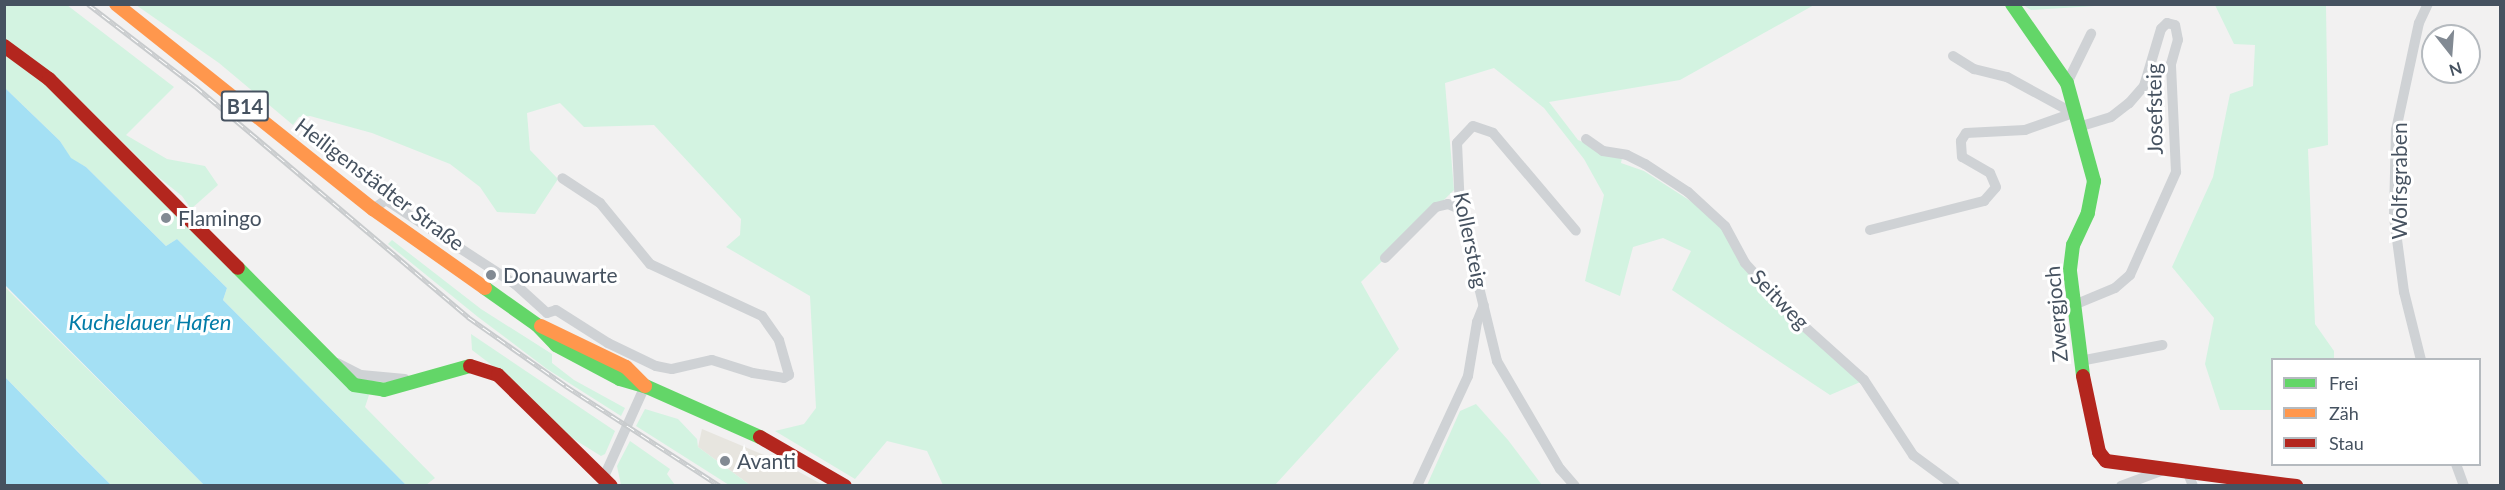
<!DOCTYPE html>
<html>
<head>
<meta charset="utf-8">
<style>
	body { margin:0 }
	#map { position:relative; width:2505px; height:490px; overflow:hidden; background:#f2f1f1; font-family:Lato,sans-serif }
	div>[style] { position:absolute }
	.commercial>* { inset:0; background:#e7e5df }
	.green>* { inset:0; background:#d3f3e1 }
	.water>* { inset:0; background:#a4e0f4 }
	.street>* { height:10px; margin:-5px; padding:0 5px; transform-origin:5px; border-radius:5px; background:#cfd2d5 }
	.fast>* { height:14px; margin:-7px; padding:0 7px; transform-origin:7px; border-radius:7px; background:#63d668 }
	.slow>* { height:14px; margin:-7px; padding:0 7px; transform-origin:7px; border-radius:7px; background:#ff974d }
	.jam>* { height:14px; margin:-7px; padding:0 7px; transform-origin:7px; border-radius:7px; background:#b3261e }
	.rail>* { height:5px; margin-top:-2.5px; transform-origin:0; background:repeating-linear-gradient(90deg,#fff 0 9px,#c8cbcd 0 18px); box-sizing:border-box; border-block:2px solid #c8cbcd }
	.dots>* { width:16px; height:16px; translate:-50% -50%; box-sizing:border-box; border:3px solid #fff; border-radius:50% }
	span { translate:-50% -50%; white-space:nowrap; text-align:center; line-height:1.15; -webkit-text-stroke:6px #fff; paint-order:stroke }
	.shield-label span { padding:2px 4px; background:#fff; border:2px solid; border-radius:4px; -webkit-text-stroke-width:0 }
	.shield-label { font-size:20px; color:#465260; font-weight:700 }
	.street-label { font-size:21px; color:#465260 }
	.poi-label { font-size:21px; color:#465260 }
	.left { translate:0 -50%; text-align:left }
	.water-label { font-size:22px; color:#027ca8; font-style:italic }
	.frame { position:absolute; inset:0; border:6px solid #465260; pointer-events:none }
	.legend { position:absolute; left:2271px; top:358px; width:210px; height:108px; box-sizing:border-box; background:#fff; border:2px solid #b5babf; margin:0; padding:8px 10px; list-style:none; font-size:18px; color:#465260 }
	.legend li { display:flex; align-items:center; gap:12px; height:30px }
	.legend b { width:30px; border:2px solid #b5babf }
	.north { position:absolute; left:2421px; top:24px; width:60px; height:60px; box-sizing:border-box; background:#fff; border:2px solid #b5babf; border-radius:50%; rotate:163deg; font-size:16px; font-weight:700; line-height:24px; text-align:center; color:#465260 }
	.north::after { content:''; display:block; margin:auto; width:21px; height:27px; background:#828a93; clip-path:polygon(50% 0,100% 100%,50% 72%,0 100%) }
</style>
</head>
<body>
<div id="map">
	<div class="commercial">
		<div style="clip-path:polygon(702px 429px,781px 462px,823px 485px,750px 485px,698px 447px)"></div>
	</div>
	<div class="green">
		<div style="clip-path:polygon(213px 4px,1814px 5px,1680px 80px,1549px 102px,1578px 140px,1622px 158px,1621px 163px,1644px 171px,1723px 222px,1742px 257px,1800px 322px,1865px 380px,1830px 395px,1672px 290px,1691px 251px,1663px 238px,1633px 247px,1620px 296px,1585px 281px,1604px 195px,1584px 159px,1544px 108px,1494px 68px,1445px 83px,1454px 190px,1361px 282px,1399px 349px,1275px 485px,943px 485px,927px 451px,887px 441px,855px 479px,775px 431px,804px 424px,816px 408px,810px 296px,726px 247px,740px 235px,741px 219px,654px 125px,584px 127px,560px 103px,527px 113px,530px 150px,558px 179px,535px 214px,497px 212px,480px 187px,450px 164px,372px 133px,310px 116px,299px 117px,293px 125px,219px 63px,136px 5px)"></div>
		<div style="clip-path:polygon(4px 5px,67px 5px,174px 87px,126px 135px,167px 159px,205px 166px,218px 185px,191px 209px,182px 196px,157px 176px,62px 82px,369px 395px,365px 407px,435px 478px,426px 485px,405px 484px,223px 300px,227px 288px,177px 239px,166px 246px,86px 167px,71px 159px,60px 141px,5px 88px)"></div>
		<div style="clip-path:polygon(2023px 5px,2110px 5px,2031px 10px)"></div>
		<div style="clip-path:polygon(2215px 5px,2326px 5px,2328px 145px,2308px 149px,2315px 324px,2334px 351px,2334px 359px,2272px 360px,2272px 410px,2220px 410px,2205px 364px,2214px 318px,2172px 267px,2213px 177px,2230px 94px,2253px 86px,2255px 45px,2234px 44px)"></div>
		<div style="clip-path:polygon(392px 240px,481px 309px,552px 354px,552px 363px,574px 380px,625px 408px,621px 416px,547px 369px,478px 317px,388px 244px)"></div>
		<div style="clip-path:polygon(4px 286px,204px 485px,111px 485px,5px 377px)"></div>
		<div style="clip-path:polygon(471px 334px,615px 431px,605px 454px,601px 456px,564px 433px,523px 389px,472px 350px)"></div>
		<div style="clip-path:polygon(1476px 404px,1508px 440px,1542px 485px,1427px 485px,1460px 411px)"></div>
		<div style="clip-path:polygon(645px 409px,678px 419px,697px 439px,698px 447px,750px 485px,729px 485px,636px 426px)"></div>
		<div style="clip-path:polygon(630px 441px,670px 469px,667px 474px,675px 485px,621px 485px,617px 466px)"></div>
	</div>
	<div class="water">
		<div style="clip-path:polygon(5px 88px,60px 141px,71px 158px,86px 167px,166px 246px,177px 239px,227px 288px,223px 300px,406px 485px,204px 485px,5px 285px)"></div>
		<div style="clip-path:polygon(5px 377px,77px 451px,111px 485px,5px 485px)"></div>
	</div>
	<div class="street">
		<div style="left:1953px;top:56px;width:25px;rotate:32deg"></div>
		<div style="left:1974px;top:69px;width:34px;rotate:14deg"></div>
		<div style="left:2007px;top:77px;width:75px;rotate:28.6deg"></div>
		<div style="left:2067px;top:83px;width:55px;rotate:-63.9deg"></div>
		<div style="left:1586px;top:139px;width:21px;rotate:35deg"></div>
		<div style="left:1603px;top:151px;width:24px;rotate:9deg"></div>
		<div style="left:1627px;top:155px;width:20px;rotate:27deg"></div>
		<div style="left:1645px;top:164px;width:51px;rotate:33.1deg"></div>
		<div style="left:1688px;top:192px;width:50px;rotate:42.6deg"></div>
		<div style="left:1725px;top:226px;width:42px;rotate:61.6deg"></div>
		<div style="left:1745px;top:263px;width:76px;rotate:47.7deg"></div>
		<div style="left:1796px;top:319px;width:91px;rotate:41.9deg"></div>
		<div style="left:1864px;top:380px;width:90px;rotate:56.8deg"></div>
		<div style="left:1913px;top:455px;width:52px;rotate:36.4deg"></div>
		<div style="left:373px;top:209px;width:16px;rotate:-35deg"></div>
		<div style="left:386px;top:200px;width:154px;rotate:33.1deg"></div>
		<div style="left:515px;top:284px;width:43px;rotate:42.2deg"></div>
		<div style="left:1870px;top:230px;width:118px;rotate:-14.3deg"></div>
		<div style="left:1984px;top:201px;width:18px;rotate:-49deg"></div>
		<div style="left:1996px;top:187px;width:15px;rotate:-113deg"></div>
		<div style="left:1990px;top:173px;width:32px;rotate:-150deg"></div>
		<div style="left:1962px;top:157px;width:16px;rotate:-94deg"></div>
		<div style="left:1961px;top:141px;width:9px;rotate:-58deg"></div>
		<div style="left:1966px;top:133px;width:59px;rotate:-2.9deg"></div>
		<div style="left:2025px;top:130px;width:51px;rotate:-19.5deg"></div>
		<div style="left:1385px;top:258px;width:72px;rotate:-45deg"></div>
		<div style="left:1436px;top:207px;width:12px;rotate:-14deg"></div>
		<div style="left:1448px;top:204px;width:13px;rotate:23deg"></div>
		<div style="left:2074px;top:305px;width:44px;rotate:-22.5deg"></div>
		<div style="left:2115px;top:288px;width:20px;rotate:-41deg"></div>
		<div style="left:2130px;top:275px;width:113px;rotate:-65.9deg"></div>
		<div style="left:2176px;top:172px;width:108px;rotate:-92.7deg"></div>
		<div style="left:2171px;top:64px;width:25px;rotate:-74deg"></div>
		<div style="left:2178px;top:40px;width:15px;rotate:-101deg"></div>
		<div style="left:2175px;top:25px;width:8px;rotate:-166deg"></div>
		<div style="left:2167px;top:23px;width:8px;rotate:135deg"></div>
		<div style="left:2161px;top:29px;width:59px;rotate:106.6deg"></div>
		<div style="left:2144px;top:86px;width:23px;rotate:131deg"></div>
		<div style="left:2129px;top:103px;width:23px;rotate:142deg"></div>
		<div style="left:2111px;top:117px;width:34px;rotate:163deg"></div>
		<div style="left:547px;top:313px;width:9px;rotate:-18deg"></div>
		<div style="left:556px;top:310px;width:62px;rotate:32.4deg"></div>
		<div style="left:608px;top:343px;width:53px;rotate:25.6deg"></div>
		<div style="left:656px;top:366px;width:16px;rotate:11deg"></div>
		<div style="left:672px;top:369px;width:41px;rotate:-12.7deg"></div>
		<div style="left:712px;top:360px;width:43px;rotate:17.6deg"></div>
		<div style="left:753px;top:373px;width:31px;rotate:9deg"></div>
		<div style="left:784px;top:378px;width:6px;rotate:-31deg"></div>
		<div style="left:789px;top:375px;width:36px;rotate:-106deg"></div>
		<div style="left:779px;top:340px;width:29px;rotate:-125deg"></div>
		<div style="left:762px;top:316px;width:123px;rotate:-155.1deg"></div>
		<div style="left:650px;top:264px;width:79px;rotate:-129.3deg"></div>
		<div style="left:600px;top:203px;width:45px;rotate:-146.7deg"></div>
		<div style="left:2421px;top:360px;width:70px;rotate:-104deg"></div>
		<div style="left:2404px;top:292px;width:76px;rotate:-97.6deg"></div>
		<div style="left:2394px;top:217px;width:87px;rotate:-88.7deg"></div>
		<div style="left:2396px;top:130px;width:109px;rotate:-77.9deg"></div>
		<div style="left:2419px;top:23px;width:21px;rotate:-65deg"></div>
		<div style="left:2080px;top:361px;width:84px;rotate:-11deg"></div>
		<div style="left:337px;top:363px;width:27px;rotate:27deg"></div>
		<div style="left:361px;top:375px;width:44px;rotate:5.2deg"></div>
		<div style="left:2456px;top:464px;width:23px;rotate:70deg"></div>
		<div style="left:2187px;top:471px;width:16px;rotate:68deg"></div>
		<div style="left:603px;top:479px;width:102px;rotate:-65.7deg"></div>
		<div style="left:1417px;top:486px;width:121px;rotate:-65.1deg"></div>
		<div style="left:1468px;top:376px;width:55px;rotate:-80.5deg"></div>
		<div style="left:1477px;top:322px;width:18px;rotate:-68deg"></div>
		<div style="left:1575px;top:486px;width:23px;rotate:-131deg"></div>
		<div style="left:1560px;top:469px;width:125px;rotate:-120.3deg"></div>
		<div style="left:1497px;top:361px;width:156px;rotate:-103.7deg"></div>
		<div style="left:1460px;top:209px;width:66px;rotate:-92.6deg"></div>
		<div style="left:1457px;top:143px;width:23px;rotate:-47deg"></div>
		<div style="left:1473px;top:126px;width:21px;rotate:19deg"></div>
		<div style="left:1493px;top:133px;width:128px;rotate:49.7deg"></div>
		<div style="left:2121px;top:486px;width:43px;rotate:-20.6deg"></div>
	</div>
	<div class="fast">
		<div style="left:2012px;top:4px;width:96px;rotate:55.2deg"></div>
		<div style="left:2067px;top:83px;width:102px;rotate:74.6deg"></div>
		<div style="left:2094px;top:181px;width:33px;rotate:101deg"></div>
		<div style="left:2088px;top:213px;width:35px;rotate:115deg"></div>
		<div style="left:2073px;top:245px;width:26px;rotate:97deg"></div>
		<div style="left:2070px;top:271px;width:106px;rotate:82.9deg"></div>
		<div style="left:238px;top:268px;width:165px;rotate:45.2deg"></div>
		<div style="left:354px;top:385px;width:30px;rotate:9deg"></div>
		<div style="left:384px;top:390px;width:89px;rotate:-15.6deg"></div>
		<div style="left:485px;top:288px;width:64px;rotate:35.4deg"></div>
		<div style="left:537px;top:325px;width:28px;rotate:46deg"></div>
		<div style="left:556px;top:345px;width:72px;rotate:28deg"></div>
		<div style="left:620px;top:379px;width:26px;rotate:16deg"></div>
		<div style="left:645px;top:386px;width:126px;rotate:23.9deg"></div>
	</div>
	<div class="slow">
		<div style="left:116px;top:4px;width:329px;rotate:38.6deg"></div>
		<div style="left:373px;top:209px;width:137px;rotate:35.2deg"></div>
		<div style="left:541px;top:326px;width:94px;rotate:25.8deg"></div>
		<div style="left:626px;top:367px;width:27px;rotate:45deg"></div>
	</div>
	<div class="jam">
		<div style="left:4px;top:46px;width:56px;rotate:36.3deg"></div>
		<div style="left:49px;top:79px;width:267px;rotate:45deg"></div>
		<div style="left:470px;top:366px;width:29px;rotate:18deg"></div>
		<div style="left:498px;top:375px;width:158px;rotate:44.5deg"></div>
		<div style="left:2083px;top:376px;width:78px;rotate:78.1deg"></div>
		<div style="left:2099px;top:452px;width:11px;rotate:52deg"></div>
		<div style="left:2106px;top:461px;width:192px;rotate:7.5deg"></div>
		<div style="left:760px;top:437px;width:98px;rotate:30deg"></div>
	</div>
	<div class="rail">
		<div style="left:88px;top:4px;width:135px;rotate:37.5deg"></div>
		<div style="left:195px;top:86px;width:358px;rotate:40.2deg"></div>
		<div style="left:468px;top:317px;width:120px;rotate:35.1deg"></div>
		<div style="left:566px;top:386px;width:184px;rotate:33deg"></div>
	</div>
	<div class="dots">
		<div style="left:166px;top:218px;background:#828a93"></div>
		<div style="left:491px;top:275px;background:#828a93"></div>
		<div style="left:725px;top:461px;background:#828a93"></div>
	</div>
	<div class="shield-label">
		<span style="left:245px;top:106px">B14</span>
	</div>
	<div class="street-label">
		<span style="left:2154px;top:109px;rotate:-91deg">Josefsteig</span>
		<span style="left:2399px;top:181px;rotate:-90deg">Wolfsgraben</span>
		<span style="left:380px;top:184px;rotate:37deg">Heiligenstädter Straße</span>
		<span style="left:1471px;top:240px;rotate:78deg">Kollersteig</span>
		<span style="left:1780px;top:299px;rotate:46deg">Seitweg</span>
		<span style="left:2056px;top:314px;rotate:-95deg">Zwergjoch</span>
	</div>
	<div class="poi-label">
		<span class="left" style="left:178px;top:218px">Flamingo</span>
		<span class="left" style="left:503px;top:275px">Donauwarte</span>
		<span class="left" style="left:737px;top:461px">Avanti</span>
	</div>
	<div class="water-label">
		<span style="left:150px;top:322px">Kuchelauer Hafen</span>
	</div>
	<div class="frame"></div>
	<ul class="legend">
	<li><b style="height:8px;background:#63d668"></b>Frei</li>
	<li><b style="height:8px;background:#ff974d"></b>Zäh</li>
	<li><b style="height:8px;background:#b3261e"></b>Stau</li>
	</ul>
	<div class="north">N</div>
</div>
</body>
</html>
